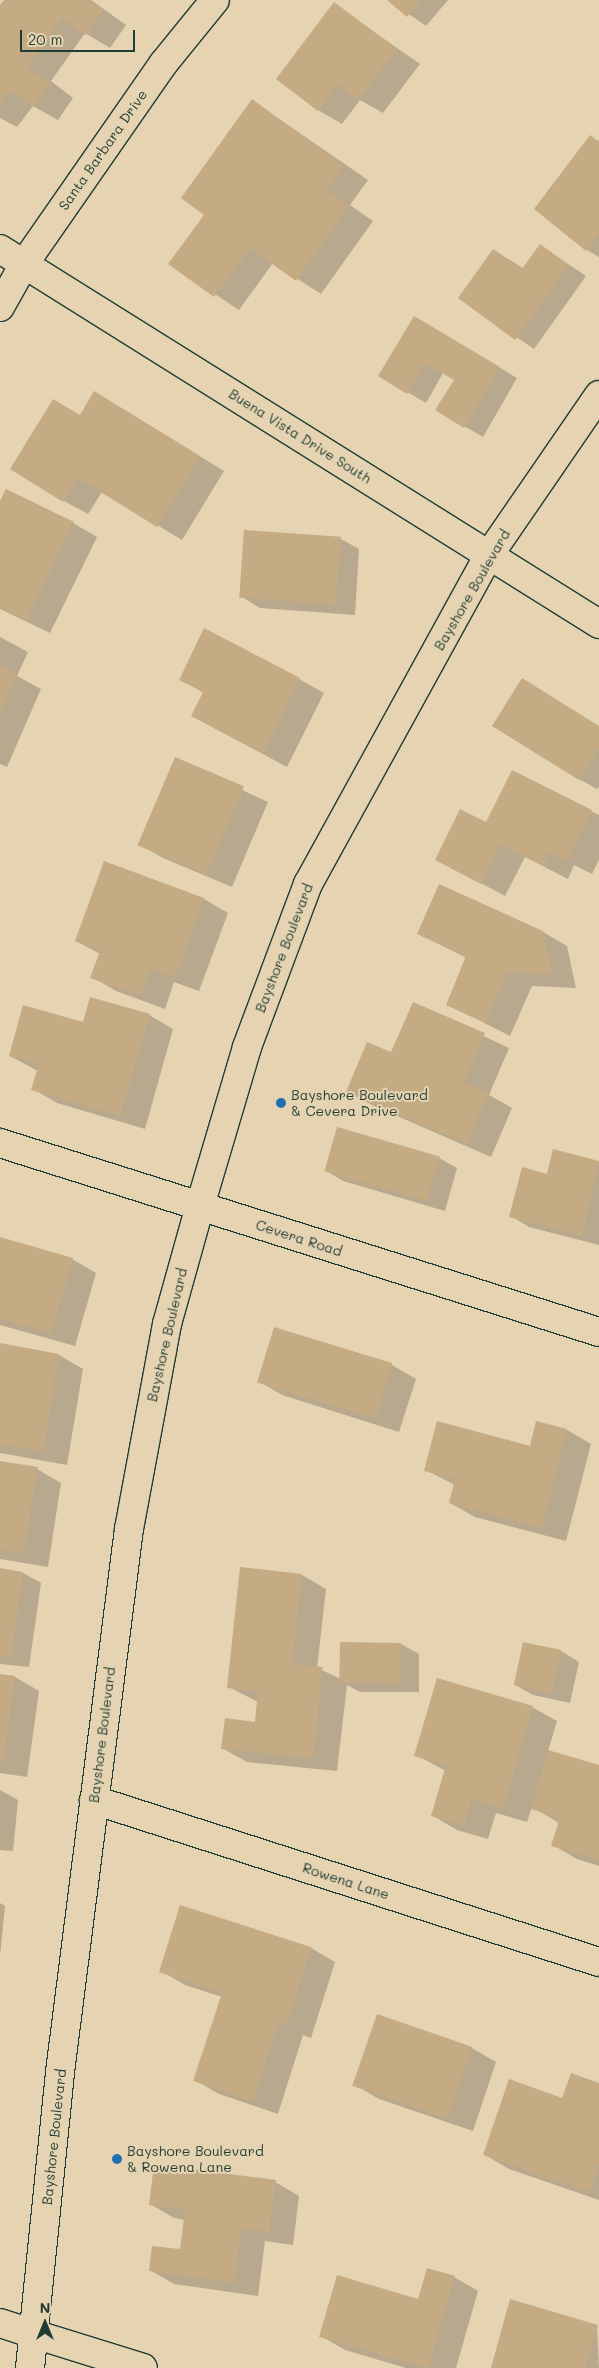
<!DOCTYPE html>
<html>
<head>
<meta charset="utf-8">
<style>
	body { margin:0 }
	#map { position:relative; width:599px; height:2368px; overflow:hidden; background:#e6d3b1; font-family:Mali,sans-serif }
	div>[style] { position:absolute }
	.shadow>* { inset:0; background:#0003 }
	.building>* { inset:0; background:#c4ab84; transform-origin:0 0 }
	.roads { filter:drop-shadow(1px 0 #1f3d34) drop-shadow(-1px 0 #1f3d34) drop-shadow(0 1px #1f3d34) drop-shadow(0 -1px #1f3d34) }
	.minor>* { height:28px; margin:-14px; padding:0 14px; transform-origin:14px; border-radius:14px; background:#e6d3b1 }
	.tertiary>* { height:28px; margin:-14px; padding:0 14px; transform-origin:14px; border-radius:14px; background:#e6d3b1 }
	.secondary>* { height:28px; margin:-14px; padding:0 14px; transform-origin:14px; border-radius:14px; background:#e6d3b1 }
	.dots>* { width:14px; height:14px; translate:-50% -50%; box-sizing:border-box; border:2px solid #e6d3b1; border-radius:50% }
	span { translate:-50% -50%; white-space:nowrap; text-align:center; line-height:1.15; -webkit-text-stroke:4px #e6d3b1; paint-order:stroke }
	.street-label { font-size:14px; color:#1f3d34 }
	.poi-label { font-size:14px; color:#1f3d34 }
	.left { translate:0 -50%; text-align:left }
	.north { position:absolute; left:20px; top:2298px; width:50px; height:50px; -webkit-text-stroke:4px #e6d3b1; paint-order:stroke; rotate:0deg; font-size:14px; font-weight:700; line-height:20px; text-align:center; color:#1f3d34 }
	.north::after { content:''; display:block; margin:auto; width:18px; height:22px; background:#1f3d34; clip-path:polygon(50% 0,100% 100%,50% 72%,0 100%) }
	.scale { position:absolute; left:20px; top:30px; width:115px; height:22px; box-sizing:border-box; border:2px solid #1f3d34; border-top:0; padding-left:6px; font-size:15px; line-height:18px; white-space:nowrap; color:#1f3d34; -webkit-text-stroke:4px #e6d3b1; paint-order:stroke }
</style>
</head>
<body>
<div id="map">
	<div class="shadow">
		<div style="clip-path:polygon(5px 0,91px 0,126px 25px,110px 48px,85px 33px,51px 81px,73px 98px,58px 120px,33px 106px,17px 127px,0 118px,0 8px)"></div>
		<div style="clip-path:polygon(389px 0,448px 0,426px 26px)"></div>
		<div style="clip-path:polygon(334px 4px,420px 64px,383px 113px,360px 100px,342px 124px,318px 110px)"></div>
		<div style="clip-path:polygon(253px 101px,368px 180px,350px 205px,373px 221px,321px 294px,273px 263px,239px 310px,170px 264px,206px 215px)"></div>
		<div style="clip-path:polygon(590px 137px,599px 141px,599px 257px,587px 250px)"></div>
		<div style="clip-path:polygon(541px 246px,586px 276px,534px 349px,459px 298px,494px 250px,524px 269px)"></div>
		<div style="clip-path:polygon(414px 317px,517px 378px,483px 437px,437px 410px,455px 380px,443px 373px,426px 403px,380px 376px)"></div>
		<div style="clip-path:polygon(119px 407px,224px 471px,182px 540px,102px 492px,88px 514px,64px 501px,81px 416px)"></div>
		<div style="clip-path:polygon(0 504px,73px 523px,97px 537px,50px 633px,0 609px)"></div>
		<div style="clip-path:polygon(245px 532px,341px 539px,359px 549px,355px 615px,260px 608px,242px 597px)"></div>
		<div style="clip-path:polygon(0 637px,28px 652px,17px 676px,41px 689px,7px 767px,0 764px)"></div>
		<div style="clip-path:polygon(180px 679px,299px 679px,324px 693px,287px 767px,192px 716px,204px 693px)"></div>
		<div style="clip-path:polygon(599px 727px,599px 787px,597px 789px,579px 779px)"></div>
		<div style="clip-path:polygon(175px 759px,268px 802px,232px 887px,163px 858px,139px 844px)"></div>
		<div style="clip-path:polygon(513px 772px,599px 815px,599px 860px,592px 874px,574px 865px,568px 879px,525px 857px,505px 896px,436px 859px,487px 824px)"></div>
		<div style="clip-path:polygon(204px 899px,228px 913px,199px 991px,174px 982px,165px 1009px,116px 991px,92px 977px,100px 954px,76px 941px)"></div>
		<div style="clip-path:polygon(543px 932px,567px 946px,576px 988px,532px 986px,510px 1036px,447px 1004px,467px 958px,418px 934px)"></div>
		<div style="clip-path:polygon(413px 1003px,509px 1048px,489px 1095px,512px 1108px,491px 1157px,372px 1105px,347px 1091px,392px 1054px)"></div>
		<div style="clip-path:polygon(149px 1015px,173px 1029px,145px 1129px,57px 1103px,33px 1089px,38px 1071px,10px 1056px,84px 1024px)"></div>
		<div style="clip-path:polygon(554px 1150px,599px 1162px,599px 1245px,529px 1227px,511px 1216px,547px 1175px)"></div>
		<div style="clip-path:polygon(439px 1158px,457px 1168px,445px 1211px,343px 1181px,325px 1170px)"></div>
		<div style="clip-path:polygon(0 1239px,72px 1259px,96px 1273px,75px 1346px,0 1325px)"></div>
		<div style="clip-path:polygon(275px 1329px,392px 1365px,416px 1379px,399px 1432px,282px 1395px,258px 1381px)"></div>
		<div style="clip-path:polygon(0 1344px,59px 1355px,83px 1369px,67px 1465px,0 1453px)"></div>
		<div style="clip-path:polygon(537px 1422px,567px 1430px,591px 1444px,566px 1541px,475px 1517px,450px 1503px,455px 1485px,426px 1470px,531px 1447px)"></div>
		<div style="clip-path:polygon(0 1462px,37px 1469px,61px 1483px,48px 1567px,0 1559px)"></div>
		<div style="clip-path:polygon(0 1570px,23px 1573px,41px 1583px,29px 1667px,0 1664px)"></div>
		<div style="clip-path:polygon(302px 1575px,326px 1589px,317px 1668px,341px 1679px,341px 1643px,401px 1644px,419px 1654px,419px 1692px,360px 1692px,347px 1685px,337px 1771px,247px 1762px,222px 1748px,256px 1723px,258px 1702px,229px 1687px)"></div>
		<div style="clip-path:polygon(524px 1643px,561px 1651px,579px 1662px,570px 1703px,533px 1695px,515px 1685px)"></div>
		<div style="clip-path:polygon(0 1675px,15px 1677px,39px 1691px,27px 1777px,0 1773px)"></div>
		<div style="clip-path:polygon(532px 1707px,557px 1721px,548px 1751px,599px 1766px,599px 1866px,577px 1859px,553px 1845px,559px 1823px,532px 1807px,527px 1822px,496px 1813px,488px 1839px,457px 1830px,433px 1816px,446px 1771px,416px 1755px)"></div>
		<div style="clip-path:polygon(0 1790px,18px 1800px,13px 1851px,0 1850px)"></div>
		<div style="clip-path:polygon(0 1903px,5px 1906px,0 1956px)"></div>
		<div style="clip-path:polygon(181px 1907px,311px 1948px,335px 1962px,311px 2038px,303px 2035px,278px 2114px,219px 2094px,195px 2080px,222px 1997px,185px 1985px,161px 1971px)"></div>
		<div style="clip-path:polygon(378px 2016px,472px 2048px,496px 2062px,473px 2131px,379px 2099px,355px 2085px)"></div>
		<div style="clip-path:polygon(599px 2084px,599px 2200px,509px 2169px,485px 2155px,563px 2100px)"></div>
		<div style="clip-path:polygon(275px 2182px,299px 2196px,293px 2245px,265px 2241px,258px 2296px,174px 2284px,150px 2270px,181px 2251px,185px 2220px,174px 2218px,150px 2204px)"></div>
		<div style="clip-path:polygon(454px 2277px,478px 2291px,456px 2368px,406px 2368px,345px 2350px,321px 2336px,419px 2300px)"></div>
		<div style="clip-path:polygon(597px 2326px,599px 2368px,492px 2368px)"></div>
	</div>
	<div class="building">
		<div style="clip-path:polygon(4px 0,88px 0,103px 10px,85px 35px,62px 18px,27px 67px,50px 83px,33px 107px,10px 90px,0 104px,0 5px)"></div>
		<div style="clip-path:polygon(387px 0,421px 0,407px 17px)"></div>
		<div style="clip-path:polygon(334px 2px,397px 49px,358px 100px,337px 84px,318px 111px,276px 79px)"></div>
		<div style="clip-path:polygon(252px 99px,344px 166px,327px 190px,349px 206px,296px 281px,250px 248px,214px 297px,168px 264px,204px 215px,181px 198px)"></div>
		<div style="clip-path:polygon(590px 135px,599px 142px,599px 234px,586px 251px,534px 209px)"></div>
		<div style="clip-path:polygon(540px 244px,569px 265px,515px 340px,458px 298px,493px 249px,522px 269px)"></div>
		<div style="clip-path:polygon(414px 316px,500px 367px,464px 428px,435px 410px,454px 380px,425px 363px,407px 394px,378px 376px)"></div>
		<div style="clip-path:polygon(94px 391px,200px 456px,157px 527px,78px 478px,63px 502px,10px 469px,53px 399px,80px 415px)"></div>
		<div style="clip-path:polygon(6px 489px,74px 522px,26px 620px,0 608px,0 501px)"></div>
		<div style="left:244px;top:530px;width:97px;height:68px;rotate:4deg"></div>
		<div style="clip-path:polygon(204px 628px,300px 678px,263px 754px,191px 716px,203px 692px,179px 680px)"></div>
		<div style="clip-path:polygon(0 666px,17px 674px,0 713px)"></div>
		<div style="clip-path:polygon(522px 678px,599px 726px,599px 748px,579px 780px,492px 726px)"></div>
		<div style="left:175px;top:757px;width:75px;height:96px;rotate:23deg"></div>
		<div style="clip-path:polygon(512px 770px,592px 810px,567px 861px,549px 852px,543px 866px,500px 844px,481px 884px,435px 860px,460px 809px,486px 822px)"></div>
		<div style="clip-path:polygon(104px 861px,204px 898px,175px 978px,150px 969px,140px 996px,90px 978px,100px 951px,75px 941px)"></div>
		<div style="clip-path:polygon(439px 884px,543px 931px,552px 974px,507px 972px,485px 1023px,446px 1005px,466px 956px,417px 934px)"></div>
		<div style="clip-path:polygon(90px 997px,150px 1014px,120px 1116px,31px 1090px,39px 1064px,9px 1056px,23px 1005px,83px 1022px)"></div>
		<div style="clip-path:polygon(413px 1002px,485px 1033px,464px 1083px,488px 1093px,467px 1144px,346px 1092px,367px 1042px,391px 1052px)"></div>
		<div style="left:337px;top:1127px;width:107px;height:46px;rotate:16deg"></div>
		<div style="clip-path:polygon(553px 1149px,599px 1161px,582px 1236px,509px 1217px,522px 1167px,547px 1174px)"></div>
		<div style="clip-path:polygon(0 1237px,73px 1258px,51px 1333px,0 1319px)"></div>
		<div style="left:274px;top:1327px;width:124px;height:58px;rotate:17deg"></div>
		<div style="clip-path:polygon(0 1343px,59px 1354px,43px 1452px,0 1444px)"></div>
		<div style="clip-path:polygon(437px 1421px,530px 1446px,536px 1421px,567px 1429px,542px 1528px,449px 1503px,455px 1479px,424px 1471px)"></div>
		<div style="clip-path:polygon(0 1461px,38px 1467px,23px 1554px,0 1550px)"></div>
		<div style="clip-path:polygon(240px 1567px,302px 1574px,292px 1664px,323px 1667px,313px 1758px,221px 1749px,225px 1718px,255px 1722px,258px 1691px,227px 1688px)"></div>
		<div style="clip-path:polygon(0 1568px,23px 1572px,11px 1658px,0 1656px)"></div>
		<div style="left:340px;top:1642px;width:61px;height:40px;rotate:1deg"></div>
		<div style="left:523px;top:1642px;width:39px;height:44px;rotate:12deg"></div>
		<div style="clip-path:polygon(0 1674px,15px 1676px,3px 1764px,0 1763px)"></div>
		<div style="clip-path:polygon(437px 1678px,533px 1706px,503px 1809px,471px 1800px,464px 1826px,431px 1816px,446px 1765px,414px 1756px)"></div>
		<div style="clip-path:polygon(548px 1750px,599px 1765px,599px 1860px,551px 1846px,560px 1818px,531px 1809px)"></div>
		<div style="clip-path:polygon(180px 1905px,311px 1947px,287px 2025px,278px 2022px,253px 2101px,193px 2081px,222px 1993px,159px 1972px)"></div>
		<div style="left:377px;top:2014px;width:101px;height:76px;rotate:19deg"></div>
		<div style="clip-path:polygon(571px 2073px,599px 2083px,599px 2164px,590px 2192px,483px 2155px,509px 2079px,562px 2098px)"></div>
		<div style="clip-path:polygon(154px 2164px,276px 2180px,269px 2232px,241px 2228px,234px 2283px,149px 2271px,152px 2246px,180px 2249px,185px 2210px,149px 2205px)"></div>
		<div style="clip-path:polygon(427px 2268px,455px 2276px,428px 2368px,319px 2337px,337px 2275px,418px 2299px)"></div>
		<div style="clip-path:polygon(510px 2299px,598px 2325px,585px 2368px,491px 2368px)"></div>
	</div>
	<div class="roads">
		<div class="minor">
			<div style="left:0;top:249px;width:707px;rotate:32.05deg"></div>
			<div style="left:0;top:307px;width:49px;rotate:-60.8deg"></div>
			<div style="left:24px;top:264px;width:244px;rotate:-55.2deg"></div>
			<div style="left:163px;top:64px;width:82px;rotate:-50.9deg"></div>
			<div style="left:0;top:1143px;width:628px;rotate:17.51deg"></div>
			<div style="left:94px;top:1800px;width:530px;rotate:17.79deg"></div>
			<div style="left:0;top:2323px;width:36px;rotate:18deg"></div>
		</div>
		<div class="tertiary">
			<div style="left:34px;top:2334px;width:114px;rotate:17.3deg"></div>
		</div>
		<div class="secondary">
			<div style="left:30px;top:2368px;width:298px;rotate:-84.2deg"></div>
			<div style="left:60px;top:2072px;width:547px;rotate:-82.76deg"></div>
			<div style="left:129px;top:1529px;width:208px;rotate:-79.5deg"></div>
			<div style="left:167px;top:1324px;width:123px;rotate:-74.4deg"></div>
			<div style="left:200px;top:1206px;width:166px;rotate:-73.5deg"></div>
			<div style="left:247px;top:1047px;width:174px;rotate:-69.5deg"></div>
			<div style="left:308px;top:884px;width:376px;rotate:-61.2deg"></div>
			<div style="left:489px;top:555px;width:194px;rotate:-55.5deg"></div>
		</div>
	</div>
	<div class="dots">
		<div style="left:281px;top:1103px;background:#1f6fb2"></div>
		<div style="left:117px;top:2159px;background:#1f6fb2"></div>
	</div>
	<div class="street-label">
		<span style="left:103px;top:150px;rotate:-55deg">Santa Barbara Drive</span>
		<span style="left:300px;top:436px;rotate:32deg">Buena Vista Drive South</span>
		<span style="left:472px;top:590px;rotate:-60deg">Bayshore Boulevard</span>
		<span style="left:284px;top:948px;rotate:-69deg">Bayshore Boulevard</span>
		<span style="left:299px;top:1238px;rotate:18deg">Cevera Road</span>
		<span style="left:167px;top:1335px;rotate:-77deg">Bayshore Boulevard</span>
		<span style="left:102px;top:1735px;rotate:-83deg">Bayshore Boulevard</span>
		<span style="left:346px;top:1881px;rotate:18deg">Rowena Lane</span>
		<span style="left:54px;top:2137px;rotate:-84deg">Bayshore Boulevard</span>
	</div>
	<div class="poi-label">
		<span class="left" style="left:291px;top:1103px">Bayshore Boulevard<br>&amp; Cevera Drive</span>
		<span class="left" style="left:127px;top:2159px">Bayshore Boulevard<br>&amp; Rowena Lane</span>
	</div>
	<div class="north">N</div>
	<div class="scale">20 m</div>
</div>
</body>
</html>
